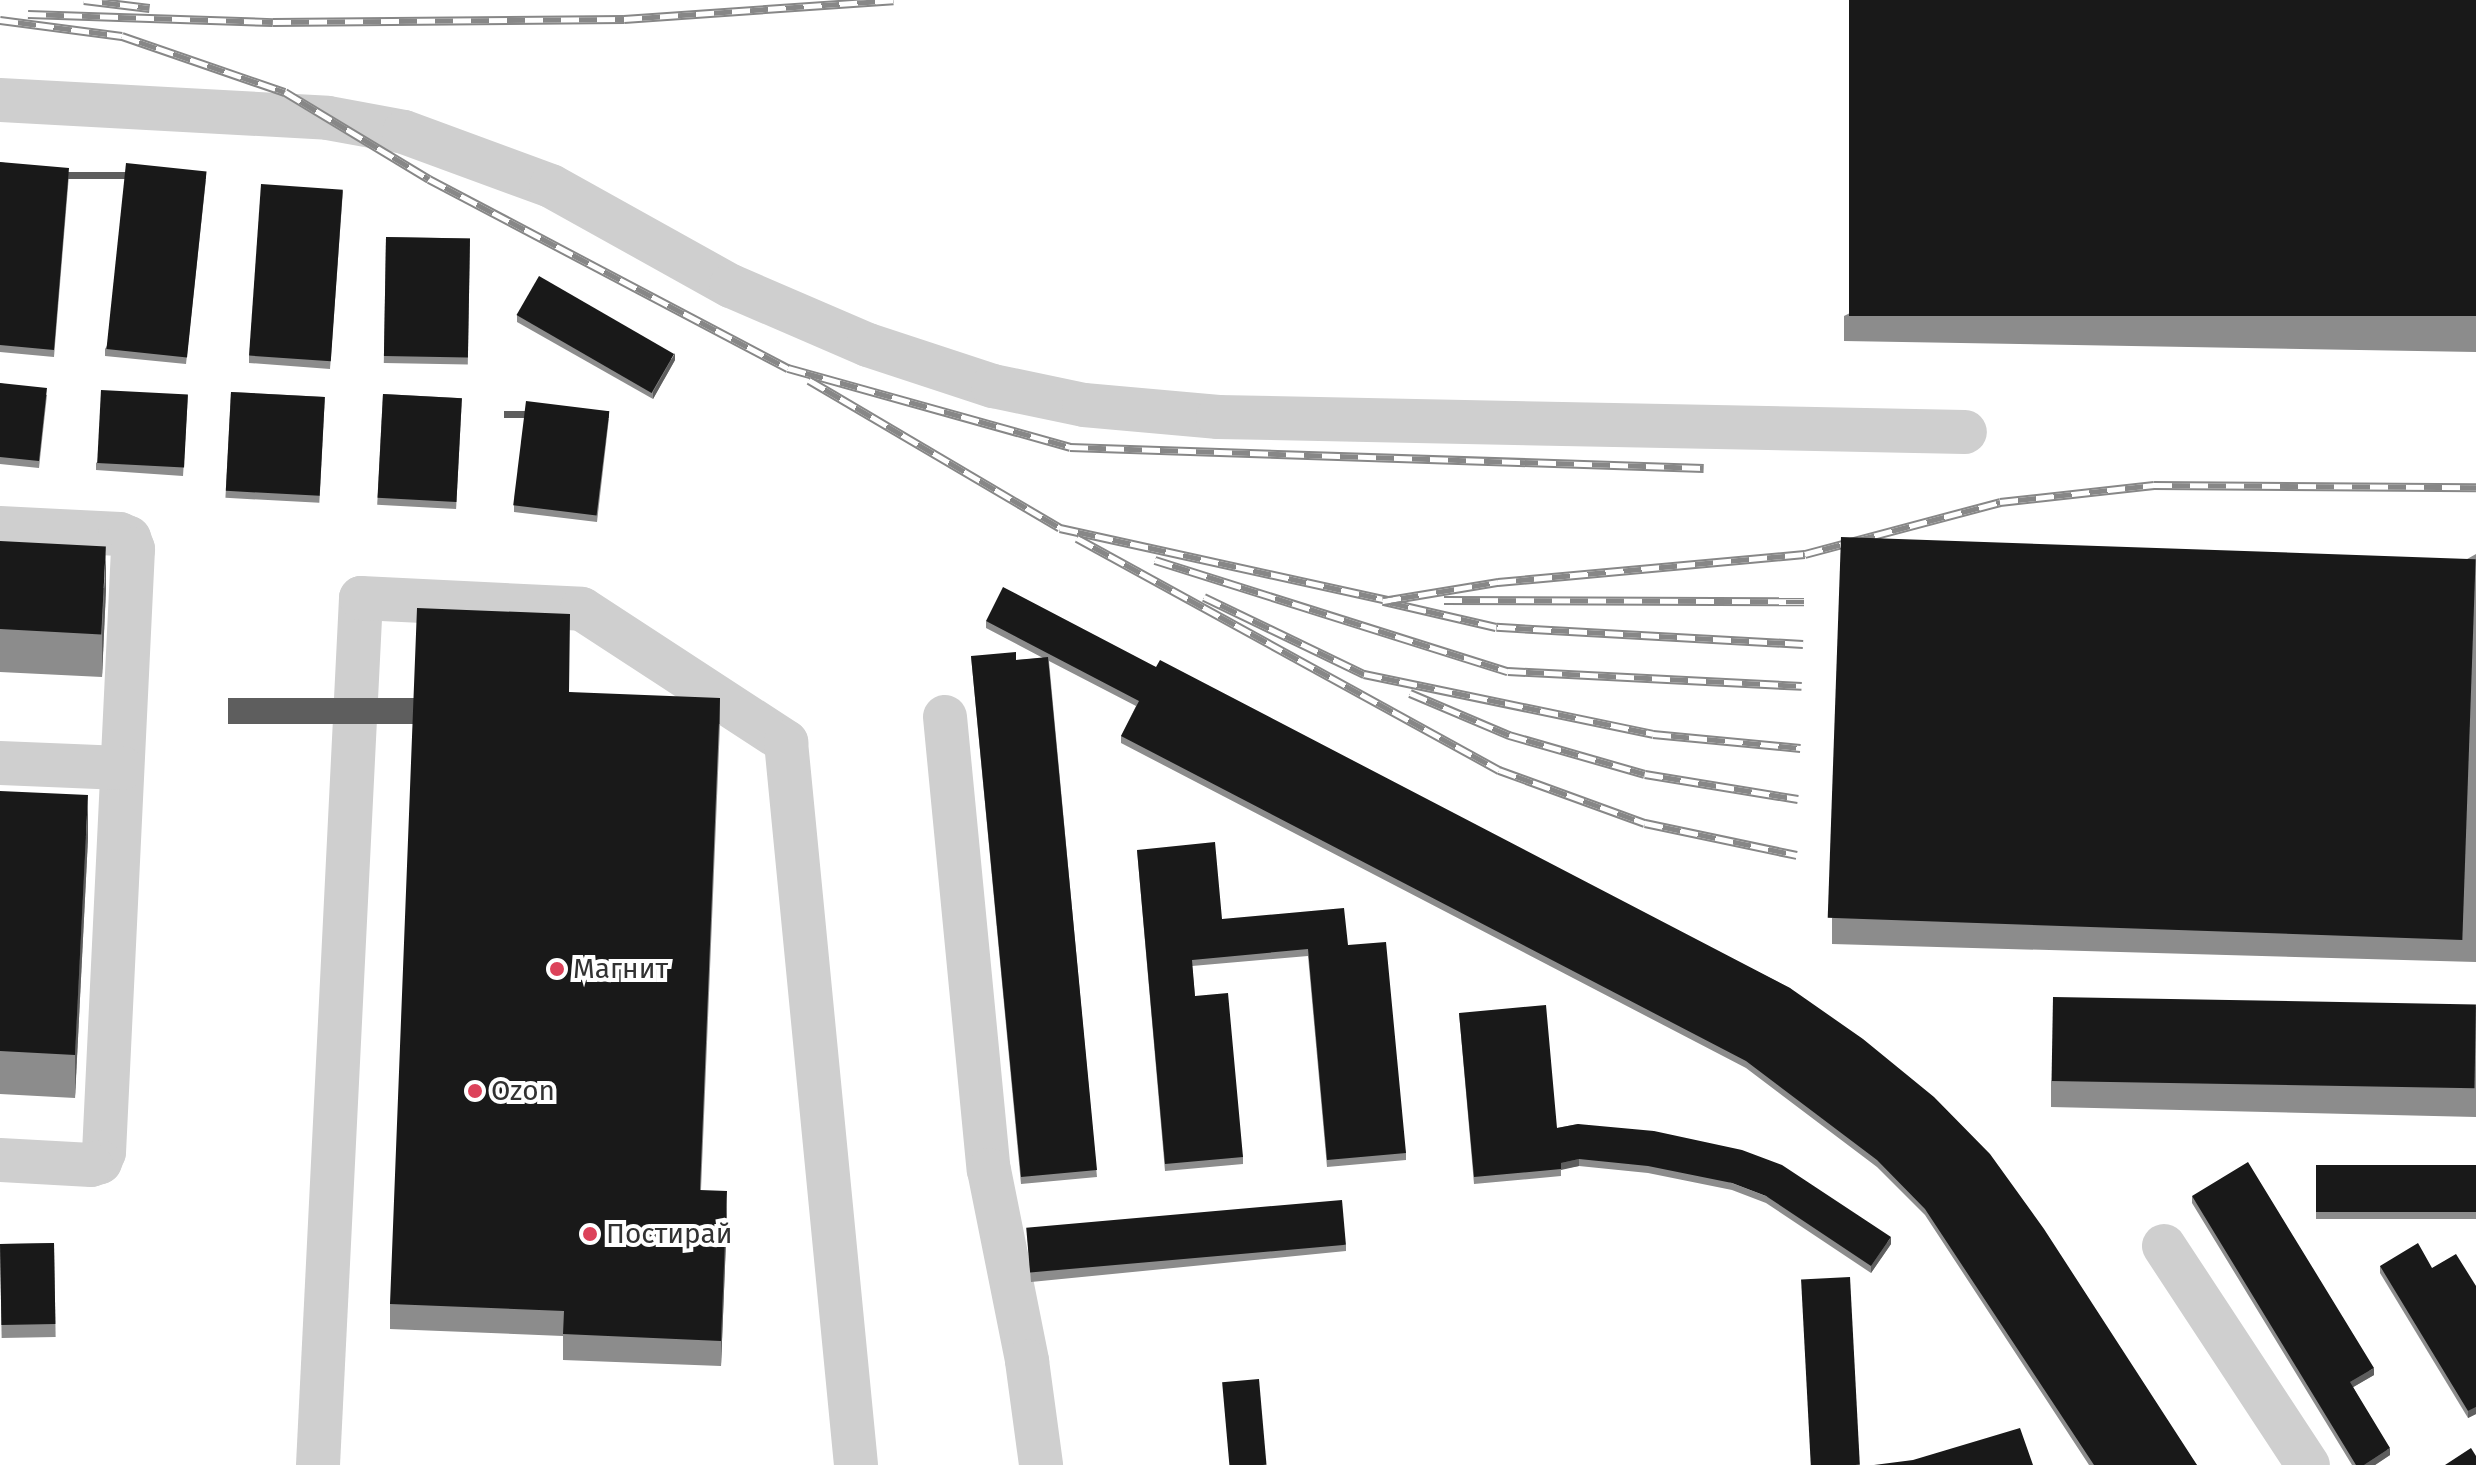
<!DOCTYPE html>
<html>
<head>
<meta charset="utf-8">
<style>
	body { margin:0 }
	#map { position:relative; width:2476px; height:1465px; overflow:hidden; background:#fff; font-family:"Fira Sans",sans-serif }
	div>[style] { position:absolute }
	.minor>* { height:44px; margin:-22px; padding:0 22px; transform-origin:22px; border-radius:22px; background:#cfcfcf }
	.rail>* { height:9px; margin-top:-4.5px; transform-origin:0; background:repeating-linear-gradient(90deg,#fff 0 18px,#878787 0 36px); box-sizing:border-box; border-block:2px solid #878787 }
	.wall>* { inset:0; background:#8c8c8c; transform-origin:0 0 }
	.shaded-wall>* { inset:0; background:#5e5e5e; transform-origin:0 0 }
	.building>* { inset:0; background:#191919; transform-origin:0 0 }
	.dots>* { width:22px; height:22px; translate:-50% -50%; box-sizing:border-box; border:4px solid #fff; border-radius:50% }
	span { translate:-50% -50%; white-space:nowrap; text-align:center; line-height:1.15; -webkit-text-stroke:8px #fff; paint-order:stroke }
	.poi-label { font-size:28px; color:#323232 }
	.left { translate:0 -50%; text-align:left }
</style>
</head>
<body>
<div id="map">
	<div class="minor">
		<div style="left:0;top:100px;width:328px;rotate:3.1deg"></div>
		<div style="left:328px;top:118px;width:77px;rotate:10.4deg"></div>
		<div style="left:404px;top:132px;width:157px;rotate:20.2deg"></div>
		<div style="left:551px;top:186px;width:206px;rotate:29.1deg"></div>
		<div style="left:731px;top:286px;width:149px;rotate:23.3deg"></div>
		<div style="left:868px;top:345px;width:132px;rotate:18.2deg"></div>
		<div style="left:993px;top:386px;width:93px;rotate:11.8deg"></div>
		<div style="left:1084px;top:405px;width:135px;rotate:5.1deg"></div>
		<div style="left:1218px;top:417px;width:747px;rotate:1.15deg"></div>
		<div style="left:0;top:528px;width:120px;rotate:2.9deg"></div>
		<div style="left:120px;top:534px;width:10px;rotate:24deg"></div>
		<div style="left:129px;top:538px;width:12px;rotate:70deg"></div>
		<div style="left:133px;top:549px;width:604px;rotate:92.75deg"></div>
		<div style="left:104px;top:1152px;width:11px;rotate:112deg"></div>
		<div style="left:100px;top:1162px;width:9px;rotate:162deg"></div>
		<div style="left:91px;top:1165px;width:91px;rotate:-176.9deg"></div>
		<div style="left:945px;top:717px;width:455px;rotate:84.5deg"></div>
		<div style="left:989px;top:1170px;width:195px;rotate:78.7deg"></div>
		<div style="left:1027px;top:1361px;width:105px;rotate:82.3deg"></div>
		<div style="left:0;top:763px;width:122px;rotate:2.3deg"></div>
		<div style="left:2164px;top:1246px;width:262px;rotate:56.7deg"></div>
		<div style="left:318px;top:1465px;width:868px;rotate:-87.16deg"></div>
		<div style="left:361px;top:598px;width:221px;rotate:2.8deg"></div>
		<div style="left:582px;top:609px;width:244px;rotate:33.1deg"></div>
		<div style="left:786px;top:742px;width:726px;rotate:84.47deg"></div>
	</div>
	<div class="rail">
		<div style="left:84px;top:0;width:66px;rotate:6.9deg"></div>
		<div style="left:28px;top:14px;width:245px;rotate:1.9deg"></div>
		<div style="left:273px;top:22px;width:351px;rotate:-0.5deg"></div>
		<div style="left:624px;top:19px;width:270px;rotate:-4deg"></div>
		<div style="left:0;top:20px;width:123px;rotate:7.5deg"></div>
		<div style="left:122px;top:36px;width:172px;rotate:19deg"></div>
		<div style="left:285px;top:92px;width:168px;rotate:31.1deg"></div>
		<div style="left:429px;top:179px;width:406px;rotate:27.8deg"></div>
		<div style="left:788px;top:368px;width:293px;rotate:15.6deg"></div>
		<div style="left:1070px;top:447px;width:634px;rotate:1.9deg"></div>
		<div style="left:809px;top:380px;width:291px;rotate:30.5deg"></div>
		<div style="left:1060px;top:528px;width:340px;rotate:12.4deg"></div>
		<div style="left:1077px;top:538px;width:482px;rotate:28.8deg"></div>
		<div style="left:1499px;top:770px;width:155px;rotate:20deg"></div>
		<div style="left:1645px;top:823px;width:155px;rotate:11.9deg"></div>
		<div style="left:1155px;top:560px;width:370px;rotate:17.5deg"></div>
		<div style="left:1508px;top:671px;width:294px;rotate:2.9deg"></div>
		<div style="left:1204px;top:597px;width:178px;rotate:25.7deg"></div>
		<div style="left:1364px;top:674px;width:295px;rotate:11.7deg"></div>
		<div style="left:1653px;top:734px;width:148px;rotate:5.4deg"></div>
		<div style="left:1444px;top:600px;width:360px;rotate:0.2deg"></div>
		<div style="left:1803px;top:644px;width:307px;rotate:-176.8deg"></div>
		<div style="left:1496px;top:627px;width:116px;rotate:-167deg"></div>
		<div style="left:1383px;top:601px;width:117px;rotate:-9.4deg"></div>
		<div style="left:1498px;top:582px;width:308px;rotate:-5.2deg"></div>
		<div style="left:1805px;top:554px;width:202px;rotate:-14.9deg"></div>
		<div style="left:2000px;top:502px;width:155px;rotate:-6.3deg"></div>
		<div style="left:2154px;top:485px;width:322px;rotate:0.4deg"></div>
		<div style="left:1410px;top:693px;width:108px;rotate:23deg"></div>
		<div style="left:1509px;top:735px;width:141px;rotate:16deg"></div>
		<div style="left:1645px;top:774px;width:155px;rotate:9.3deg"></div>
	</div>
	<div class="wall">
		<div style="clip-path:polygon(2476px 0,2476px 352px,1844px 341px,1844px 316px)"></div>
		<div style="clip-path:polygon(0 162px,69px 175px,54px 357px,0 352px)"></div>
		<div style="clip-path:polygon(206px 179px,186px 364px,105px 356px,105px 349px)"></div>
		<div style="clip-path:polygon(343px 190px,330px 369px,249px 363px,249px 356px)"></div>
		<div style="left:386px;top:237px;width:84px;height:126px;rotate:1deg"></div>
		<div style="clip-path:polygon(517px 315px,675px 360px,653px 399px,517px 322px)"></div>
		<div style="clip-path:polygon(0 383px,47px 395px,39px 468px,0 464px)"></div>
		<div style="left:231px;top:392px;width:94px;height:106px;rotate:3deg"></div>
		<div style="left:383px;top:394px;width:79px;height:111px;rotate:3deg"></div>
		<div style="clip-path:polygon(188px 395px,183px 476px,96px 470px,96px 463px)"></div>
		<div style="clip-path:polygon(609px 418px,597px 522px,514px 512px,514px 505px)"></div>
		<div style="clip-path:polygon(0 541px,106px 589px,102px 677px,0 672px)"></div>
		<div style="clip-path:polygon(2476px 554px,2476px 962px,1832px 944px,1832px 918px)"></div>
		<div style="clip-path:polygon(986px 621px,1156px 667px,1790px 988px,2197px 1465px,2089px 1465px,1925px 1215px,1877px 1167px,1746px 1068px,1121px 743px,1121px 736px,1136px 706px,1049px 661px,1097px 1177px,1021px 1184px,971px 656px,1016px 660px,1043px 658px,986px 628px)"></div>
		<div style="clip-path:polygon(569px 692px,720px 724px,701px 1190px,727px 1216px,721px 1366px,563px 1360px,563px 1336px,390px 1329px,390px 1304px)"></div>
		<div style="clip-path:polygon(0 791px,88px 838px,75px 1098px,0 1094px)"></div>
		<div style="clip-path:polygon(1137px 850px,1222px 919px,1348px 945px,1406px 1153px,1406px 1160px,1327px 1167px,1308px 956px,1192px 966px,1195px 996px,1243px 1157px,1243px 1164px,1165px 1171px)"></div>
		<div style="clip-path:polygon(2476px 1007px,2476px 1117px,2051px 1107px,2051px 1081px)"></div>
		<div style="clip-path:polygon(1459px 1013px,1557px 1128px,1578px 1124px,1891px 1244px,1871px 1273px,1766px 1203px,1732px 1190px,1648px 1173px,1579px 1166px,1561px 1169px,1561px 1176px,1474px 1184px)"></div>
		<div style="left:2476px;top:1165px;width:54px;height:160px;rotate:90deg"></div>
		<div style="clip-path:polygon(2192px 1196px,2374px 1375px,2353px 1387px,2390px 1455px,2375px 1465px,2352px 1465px,2192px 1203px)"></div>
		<div style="clip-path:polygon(1027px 1231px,1346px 1245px,1346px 1251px,1031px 1282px)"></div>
		<div style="left:54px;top:1243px;width:94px;height:54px;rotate:89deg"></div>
		<div style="clip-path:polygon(2380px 1266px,2432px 1268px,2476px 1286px,2476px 1414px,2468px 1418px,2380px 1273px)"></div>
	</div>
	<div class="shaded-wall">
		<div style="left:206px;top:172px;width:7px;height:186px;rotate:90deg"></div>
		<div style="clip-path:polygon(675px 353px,675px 360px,653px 399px,653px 392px)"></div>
		<div style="left:609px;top:411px;width:7px;height:105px;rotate:90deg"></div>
		<div style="clip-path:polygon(106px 546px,106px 589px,102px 677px,102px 634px)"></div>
		<div style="left:720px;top:698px;width:26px;height:492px;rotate:90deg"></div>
		<div style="clip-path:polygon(88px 795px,88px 838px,75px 1098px,75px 1055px)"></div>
		<div style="clip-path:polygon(1579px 1159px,1579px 1166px,1561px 1170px,1561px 1163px)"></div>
		<div style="clip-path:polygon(727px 1191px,727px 1216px,721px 1366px,721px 1341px)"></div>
		<div style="clip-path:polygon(1891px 1237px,1891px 1244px,1871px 1273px,1871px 1266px)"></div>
		<div style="clip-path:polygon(2374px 1368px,2374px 1375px,2350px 1389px,2350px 1382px)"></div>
		<div style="clip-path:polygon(2476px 1407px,2476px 1414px,2468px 1418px,2468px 1411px)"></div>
		<div style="clip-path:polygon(2390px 1448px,2390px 1455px,2375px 1465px,2364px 1465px)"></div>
	</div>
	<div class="building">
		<div style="left:1849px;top:0;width:627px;height:316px"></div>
		<div style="clip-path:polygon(0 162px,69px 168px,54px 350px,0 345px)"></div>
		<div style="left:126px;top:163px;width:81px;height:187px;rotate:6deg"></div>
		<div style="left:261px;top:184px;width:82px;height:172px;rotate:4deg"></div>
		<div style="left:386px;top:237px;width:84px;height:119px;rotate:1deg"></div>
		<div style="left:539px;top:276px;width:156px;height:45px;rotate:30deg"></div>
		<div style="clip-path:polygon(0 383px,47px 388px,39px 461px,0 457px)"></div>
		<div style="left:101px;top:390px;width:87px;height:73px;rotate:3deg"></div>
		<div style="left:231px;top:392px;width:94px;height:99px;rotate:3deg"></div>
		<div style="left:383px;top:394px;width:79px;height:104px;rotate:3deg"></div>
		<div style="left:526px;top:401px;width:84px;height:105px;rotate:7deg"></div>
		<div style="left:1841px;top:537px;width:635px;height:381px;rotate:2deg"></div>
		<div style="left:0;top:541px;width:106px;height:88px;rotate:3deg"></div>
		<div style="clip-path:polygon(1003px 587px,1156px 667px,1160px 660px,1790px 988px,1863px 1039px,1934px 1097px,1990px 1154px,2044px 1229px,2197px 1465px,2094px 1465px,1925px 1209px,1877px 1160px,1746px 1061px,1121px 736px,1139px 701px,986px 621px)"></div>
		<div style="clip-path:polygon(417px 608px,570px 614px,569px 692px,720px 698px,700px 1190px,727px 1191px,721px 1341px,563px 1334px,564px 1311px,390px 1304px)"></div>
		<div style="clip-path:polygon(1016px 652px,1016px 660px,1048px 657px,1097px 1170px,1021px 1177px,971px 656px)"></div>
		<div style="clip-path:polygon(0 791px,88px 795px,75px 1055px,0 1051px)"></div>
		<div style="clip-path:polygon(1215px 842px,1222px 919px,1344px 908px,1348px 945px,1386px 942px,1406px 1153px,1327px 1160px,1308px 949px,1192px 960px,1195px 996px,1228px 993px,1243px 1157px,1165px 1164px,1137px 850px)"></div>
		<div style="left:2053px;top:997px;width:423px;height:84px;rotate:1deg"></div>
		<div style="clip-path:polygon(1546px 1005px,1557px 1128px,1578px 1124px,1654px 1131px,1742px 1150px,1782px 1165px,1891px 1237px,1871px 1266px,1766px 1196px,1732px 1183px,1648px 1166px,1579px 1159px,1561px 1163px,1561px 1169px,1474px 1177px,1459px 1013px)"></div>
		<div style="clip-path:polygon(2248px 1162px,2374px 1368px,2350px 1382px,2390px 1448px,2364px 1465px,2356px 1465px,2192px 1196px)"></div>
		<div style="left:2476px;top:1165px;width:47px;height:160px;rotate:90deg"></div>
		<div style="left:1342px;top:1200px;width:45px;height:317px;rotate:85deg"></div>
		<div style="left:54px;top:1243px;width:81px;height:54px;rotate:89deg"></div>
		<div style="clip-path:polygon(2418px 1243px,2432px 1268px,2456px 1254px,2476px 1286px,2476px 1407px,2468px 1411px,2380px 1266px)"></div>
		<div style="left:1850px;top:1277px;width:188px;height:49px;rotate:87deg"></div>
		<div style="left:1259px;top:1379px;width:86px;height:37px;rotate:85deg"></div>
		<div style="clip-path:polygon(2020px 1428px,2033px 1465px,1874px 1465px,1913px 1460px)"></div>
		<div style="clip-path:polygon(2471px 1448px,2476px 1456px,2476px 1465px,2445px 1465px)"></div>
	</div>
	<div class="dots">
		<div style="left:557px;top:969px;background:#dc425a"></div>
		<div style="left:475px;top:1091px;background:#dc425a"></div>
		<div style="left:590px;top:1234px;background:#dc425a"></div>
	</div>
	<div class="poi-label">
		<span class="left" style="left:573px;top:969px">Магнит</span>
		<span class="left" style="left:491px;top:1091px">Ozon</span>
		<span class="left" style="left:606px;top:1234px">Постирай</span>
	</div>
</div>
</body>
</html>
